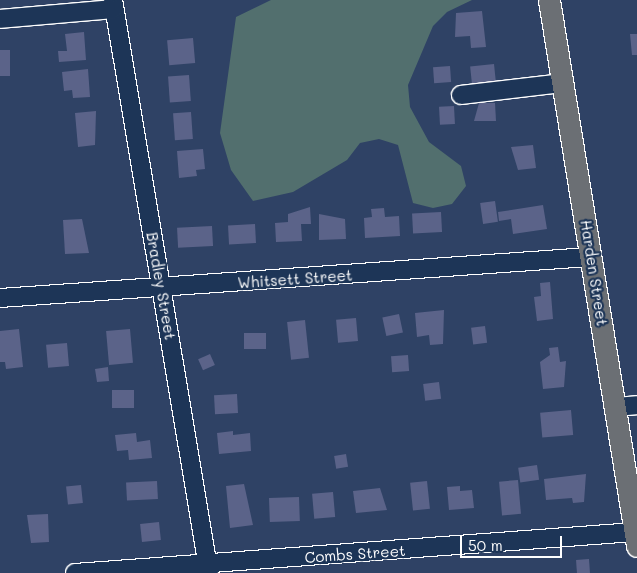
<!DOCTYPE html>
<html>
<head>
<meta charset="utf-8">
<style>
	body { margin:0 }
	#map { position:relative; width:637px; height:573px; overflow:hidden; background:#2f4265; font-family:Mali,sans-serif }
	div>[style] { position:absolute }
	.green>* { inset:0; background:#526f6e }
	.building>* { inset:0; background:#5b6389; transform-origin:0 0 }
	.roads { filter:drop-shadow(1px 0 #fff) drop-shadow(-1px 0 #fff) drop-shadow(0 1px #fff) drop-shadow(0 -1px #fff) }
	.minor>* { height:18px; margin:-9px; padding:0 9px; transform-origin:9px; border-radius:9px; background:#1d3557 }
	.major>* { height:21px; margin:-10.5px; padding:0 10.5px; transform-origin:10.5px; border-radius:10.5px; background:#6b6f74 }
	span { translate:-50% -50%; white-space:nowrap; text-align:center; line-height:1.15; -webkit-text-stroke:4.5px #1d3557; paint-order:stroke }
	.street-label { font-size:15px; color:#fff }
	.scale { position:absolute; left:460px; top:536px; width:102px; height:22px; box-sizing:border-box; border:2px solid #fff; border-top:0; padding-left:6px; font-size:15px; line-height:18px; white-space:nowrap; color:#fff; -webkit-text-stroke:4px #1d3557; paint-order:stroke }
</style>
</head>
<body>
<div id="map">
	<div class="green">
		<div style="clip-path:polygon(271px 0,472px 0,447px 12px,433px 26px,408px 85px,410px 107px,429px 142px,461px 166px,466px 186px,452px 204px,433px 208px,413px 203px,398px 145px,379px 139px,360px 143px,347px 160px,293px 192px,253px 201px,231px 170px,220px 133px,236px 17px)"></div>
	</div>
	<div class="building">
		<div style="clip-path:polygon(482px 11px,486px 47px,471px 48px,470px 36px,455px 37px,456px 13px)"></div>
		<div style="clip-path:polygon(84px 32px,86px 60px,59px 62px,58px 51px,67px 51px,65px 34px)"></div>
		<div style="clip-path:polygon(630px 34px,637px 34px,637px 55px,632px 55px)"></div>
		<div style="left:193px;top:38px;width:25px;height:26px;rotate:85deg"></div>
		<div style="left:0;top:50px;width:10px;height:26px"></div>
		<div style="left:494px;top:64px;width:19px;height:24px;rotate:84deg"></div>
		<div style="left:450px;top:66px;width:16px;height:17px;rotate:86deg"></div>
		<div style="clip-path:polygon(88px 69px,90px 97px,73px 98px,72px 90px,64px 91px,62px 72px)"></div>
		<div style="left:189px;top:75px;width:26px;height:21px;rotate:86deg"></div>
		<div style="clip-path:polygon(479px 103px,495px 103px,496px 121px,474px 121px)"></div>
		<div style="left:454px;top:106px;width:18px;height:15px;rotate:87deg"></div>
		<div style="clip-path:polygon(96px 111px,95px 145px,78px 147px,75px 113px)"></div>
		<div style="left:191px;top:112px;width:27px;height:18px;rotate:86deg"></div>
		<div style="clip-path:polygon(533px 145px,536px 168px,518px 170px,511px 147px)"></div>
		<div style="clip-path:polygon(203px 149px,205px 169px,196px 170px,197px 176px,179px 178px,177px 151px)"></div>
		<div style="left:495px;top:201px;width:21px;height:15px;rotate:82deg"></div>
		<div style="clip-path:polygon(543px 205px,547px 229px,513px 234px,511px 219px,499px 221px,498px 212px)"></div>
		<div style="clip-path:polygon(310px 207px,311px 224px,301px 224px,302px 241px,276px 242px,275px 223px,288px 222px,288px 214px)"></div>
		<div style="clip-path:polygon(384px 208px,385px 217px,399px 216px,400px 236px,365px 238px,364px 218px,372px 217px,371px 209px)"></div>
		<div style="left:441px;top:212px;width:20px;height:29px;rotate:87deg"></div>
		<div style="clip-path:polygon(319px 214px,345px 219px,346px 239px,319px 240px)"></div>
		<div style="clip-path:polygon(82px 219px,89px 253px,65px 254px,63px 220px)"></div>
		<div style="left:255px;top:224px;width:19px;height:27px;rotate:87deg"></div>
		<div style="left:212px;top:226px;width:20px;height:35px;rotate:87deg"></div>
		<div style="clip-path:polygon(550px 282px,553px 319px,537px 321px,534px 297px,541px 296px,540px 283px)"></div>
		<div style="clip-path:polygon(444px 310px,443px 344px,430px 345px,429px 335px,417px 337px,415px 313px)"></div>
		<div style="left:399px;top:314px;width:19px;height:17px;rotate:78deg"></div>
		<div style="left:356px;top:318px;width:23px;height:20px;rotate:85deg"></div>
		<div style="left:305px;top:320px;width:38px;height:18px;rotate:84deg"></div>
		<div style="left:485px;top:326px;width:17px;height:14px;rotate:83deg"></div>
		<div style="clip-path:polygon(19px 329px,23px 367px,6px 369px,5px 362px,0 362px,0 331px)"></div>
		<div style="left:130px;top:329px;width:34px;height:24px;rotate:85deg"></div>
		<div style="left:244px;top:333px;width:22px;height:16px"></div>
		<div style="left:67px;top:343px;width:23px;height:21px;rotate:85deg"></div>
		<div style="clip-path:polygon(558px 347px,560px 362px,566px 361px,564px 387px,543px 389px,540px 362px,550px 355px,549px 348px)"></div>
		<div style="left:210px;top:354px;width:12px;height:13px;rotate:66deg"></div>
		<div style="left:408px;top:355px;width:16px;height:17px;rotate:86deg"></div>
		<div style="clip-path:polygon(108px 367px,109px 381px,97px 382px,95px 369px)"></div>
		<div style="left:439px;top:382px;width:17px;height:16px;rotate:83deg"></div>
		<div style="left:112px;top:390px;width:22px;height:18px"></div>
		<div style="left:237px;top:394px;width:19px;height:23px;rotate:87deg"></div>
		<div style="left:571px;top:410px;width:25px;height:31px;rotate:85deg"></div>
		<div style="clip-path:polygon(233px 431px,233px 435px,250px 433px,251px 451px,219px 454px,217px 433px)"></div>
		<div style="clip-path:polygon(136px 433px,137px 442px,150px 440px,152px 458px,129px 460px,128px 450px,117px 451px,115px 435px)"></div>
		<div style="left:346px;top:454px;width:13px;height:12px;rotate:81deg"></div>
		<div style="left:537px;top:465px;width:15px;height:19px;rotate:82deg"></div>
		<div style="clip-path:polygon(586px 474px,584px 502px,573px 503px,572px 498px,546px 500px,544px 479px)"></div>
		<div style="left:518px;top:480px;width:34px;height:19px;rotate:85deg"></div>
		<div style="left:157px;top:481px;width:18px;height:31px;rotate:87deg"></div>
		<div style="left:427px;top:481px;width:28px;height:17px;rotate:84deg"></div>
		<div style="clip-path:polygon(244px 484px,253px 525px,230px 528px,226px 486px)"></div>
		<div style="left:81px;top:485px;width:18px;height:15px;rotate:84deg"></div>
		<div style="clip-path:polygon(460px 486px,460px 491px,472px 490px,474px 508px,449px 510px,447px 487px)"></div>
		<div style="clip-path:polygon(380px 488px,387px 510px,356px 513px,353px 491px)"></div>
		<div style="left:333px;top:492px;width:25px;height:21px;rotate:85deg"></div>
		<div style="left:299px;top:497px;width:24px;height:30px;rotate:88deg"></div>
		<div style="clip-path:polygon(48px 514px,49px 542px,31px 543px,27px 515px)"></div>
		<div style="left:159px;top:522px;width:18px;height:19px;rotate:84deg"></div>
		<div style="left:589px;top:559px;width:14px;height:13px;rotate:86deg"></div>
	</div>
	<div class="roads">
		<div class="minor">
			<div style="left:113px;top:0;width:581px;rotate:80.49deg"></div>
			<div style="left:0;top:19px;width:114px;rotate:-5deg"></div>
			<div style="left:461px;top:95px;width:103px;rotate:-6.7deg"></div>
			<div style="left:0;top:298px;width:591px;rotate:-3.98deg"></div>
			<div style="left:616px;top:407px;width:21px;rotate:-5deg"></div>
			<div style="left:75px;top:573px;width:561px;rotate:-4.19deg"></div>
		</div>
		<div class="major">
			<div style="left:549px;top:0;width:553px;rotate:80.84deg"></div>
		</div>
	</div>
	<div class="street-label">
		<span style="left:594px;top:273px;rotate:81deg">Harden Street</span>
		<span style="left:295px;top:279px;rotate:-4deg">Whitsett Street</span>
		<span style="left:161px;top:286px;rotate:80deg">Bradley Street</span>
		<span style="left:355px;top:554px;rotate:-4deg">Combs Street</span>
	</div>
	<div class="scale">50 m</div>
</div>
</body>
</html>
